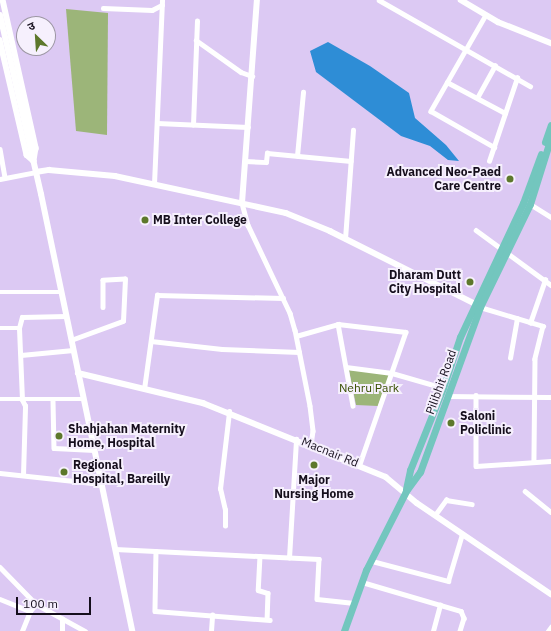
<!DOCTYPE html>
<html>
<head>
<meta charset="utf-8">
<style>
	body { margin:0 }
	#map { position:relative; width:551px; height:631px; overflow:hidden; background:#dcc9f3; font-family:"IBM Plex Sans","Noto Sans Devanagari",sans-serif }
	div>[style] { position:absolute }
	.green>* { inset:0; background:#9cb579 }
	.water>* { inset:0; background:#2e8dd6 }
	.minor>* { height:4.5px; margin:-2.25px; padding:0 2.25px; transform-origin:2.25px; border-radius:2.25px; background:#fff }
	.tertiary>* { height:5.5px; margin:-2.75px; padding:0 2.75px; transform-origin:2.75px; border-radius:2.75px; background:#fff }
	.secondary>* { height:6px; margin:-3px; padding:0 3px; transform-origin:3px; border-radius:3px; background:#fff }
	.trunk>* { height:7px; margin:-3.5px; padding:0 3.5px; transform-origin:3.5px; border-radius:3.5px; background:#73c6be }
	.dots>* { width:11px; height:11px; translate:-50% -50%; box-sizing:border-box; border:2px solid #f6f0fd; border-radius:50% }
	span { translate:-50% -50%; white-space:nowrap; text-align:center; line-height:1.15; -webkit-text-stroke:4px #f6f0fd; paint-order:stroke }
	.poi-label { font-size:12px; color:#150e1c; font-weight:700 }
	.right { translate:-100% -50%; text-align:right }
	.left { translate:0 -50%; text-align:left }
	.street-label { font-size:12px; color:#150e1c }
	.park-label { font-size:12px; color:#384f00 }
	.north { position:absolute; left:16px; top:16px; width:40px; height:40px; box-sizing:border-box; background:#f6f0fd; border:1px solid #9c96a3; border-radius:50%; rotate:335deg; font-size:11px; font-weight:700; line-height:16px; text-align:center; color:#150e1c }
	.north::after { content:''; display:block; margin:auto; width:14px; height:18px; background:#5d782c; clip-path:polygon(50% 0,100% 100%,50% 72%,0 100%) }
	.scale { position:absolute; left:16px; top:597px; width:75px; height:18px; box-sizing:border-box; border:2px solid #150e1c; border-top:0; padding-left:5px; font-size:12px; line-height:14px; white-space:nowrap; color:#150e1c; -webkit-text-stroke:3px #f6f0fd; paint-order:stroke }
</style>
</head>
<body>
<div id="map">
	<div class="green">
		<div style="clip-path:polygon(66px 9px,108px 13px,107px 135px,76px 131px)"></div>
		<div style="clip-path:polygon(349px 370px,390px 374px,378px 406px,356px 405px)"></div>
	</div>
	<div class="water">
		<div style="clip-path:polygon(328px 42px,370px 66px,409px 93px,415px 118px,446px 145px,459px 161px,448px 160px,430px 146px,401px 136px,316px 72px,310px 51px)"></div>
	</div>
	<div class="minor">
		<div style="left:379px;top:0;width:174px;rotate:29.7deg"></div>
		<div style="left:103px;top:8px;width:49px;rotate:2.3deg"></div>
		<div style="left:152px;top:10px;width:11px;rotate:-27deg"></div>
		<div style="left:486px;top:15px;width:111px;rotate:119.8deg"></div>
		<div style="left:431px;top:111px;width:73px;rotate:29.7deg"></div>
		<div style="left:196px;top:40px;width:55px;rotate:35.4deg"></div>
		<div style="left:241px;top:72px;width:12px;rotate:20deg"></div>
		<div style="left:447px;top:82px;width:66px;rotate:28.1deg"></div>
		<div style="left:477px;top:98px;width:37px;rotate:-61deg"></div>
		<div style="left:157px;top:123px;width:91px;rotate:2.5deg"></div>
		<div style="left:193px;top:125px;width:104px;rotate:-87.8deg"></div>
		<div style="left:0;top:149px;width:29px;rotate:80deg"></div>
		<div style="left:297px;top:156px;width:64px;rotate:-84.6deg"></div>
		<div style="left:245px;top:161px;width:21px;rotate:3deg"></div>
		<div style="left:266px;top:162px;width:9px;rotate:-84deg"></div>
		<div style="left:267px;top:153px;width:84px;rotate:5.4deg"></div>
		<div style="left:489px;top:161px;width:88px;rotate:-71.4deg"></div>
		<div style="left:0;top:179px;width:37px;rotate:-11deg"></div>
		<div style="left:154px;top:184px;width:184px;rotate:-87.5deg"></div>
		<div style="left:242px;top:203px;width:23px;rotate:75deg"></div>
		<div style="left:248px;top:225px;width:98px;rotate:64.5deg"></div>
		<div style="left:290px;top:313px;width:18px;rotate:74deg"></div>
		<div style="left:295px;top:330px;width:77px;rotate:78.8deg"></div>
		<div style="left:310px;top:406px;width:25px;rotate:83deg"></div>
		<div style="left:313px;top:431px;width:14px;rotate:98deg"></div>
		<div style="left:530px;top:204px;width:25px;rotate:32deg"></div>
		<div style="left:476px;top:230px;width:93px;rotate:36.3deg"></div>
		<div style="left:345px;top:239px;width:109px;rotate:-85.8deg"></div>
		<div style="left:0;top:292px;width:61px"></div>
		<div style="left:480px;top:307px;width:66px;rotate:16.8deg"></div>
		<div style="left:543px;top:326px;width:34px;rotate:104deg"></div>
		<div style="left:535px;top:359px;width:103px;rotate:90.6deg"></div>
		<div style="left:530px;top:323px;width:46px;rotate:-70.8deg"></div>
		<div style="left:338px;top:324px;width:83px;rotate:79.6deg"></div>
		<div style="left:0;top:328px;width:19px"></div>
		<div style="left:296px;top:336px;width:44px;rotate:-15.9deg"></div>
		<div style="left:338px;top:324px;width:68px;rotate:6.7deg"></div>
		<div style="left:406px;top:332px;width:140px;rotate:109.2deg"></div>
		<div style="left:71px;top:340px;width:55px;rotate:-20.1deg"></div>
		<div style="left:123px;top:321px;width:42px;rotate:-87.3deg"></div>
		<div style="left:125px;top:279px;width:22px;rotate:177deg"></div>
		<div style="left:103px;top:280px;width:27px;rotate:90deg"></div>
		<div style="left:151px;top:341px;width:71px;rotate:6.4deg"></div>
		<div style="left:222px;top:349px;width:77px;rotate:2.2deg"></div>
		<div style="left:21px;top:355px;width:52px;rotate:-5.5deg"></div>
		<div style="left:510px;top:358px;width:40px;rotate:-80deg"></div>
		<div style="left:346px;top:367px;width:46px;rotate:7.4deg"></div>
		<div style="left:392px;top:373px;width:54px;rotate:16.1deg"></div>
		<div style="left:144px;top:389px;width:95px;rotate:-82.1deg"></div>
		<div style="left:157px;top:295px;width:126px;rotate:1.4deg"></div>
		<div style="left:476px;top:395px;width:71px;rotate:90deg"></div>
		<div style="left:476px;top:466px;width:75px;rotate:-3.8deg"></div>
		<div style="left:447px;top:396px;width:104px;rotate:0.6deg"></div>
		<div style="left:0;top:399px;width:84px"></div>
		<div style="left:53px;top:401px;width:47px;rotate:88.8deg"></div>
		<div style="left:54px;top:448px;width:40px;rotate:2.9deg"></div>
		<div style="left:0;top:473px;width:102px;rotate:6.2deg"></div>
		<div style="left:23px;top:475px;width:69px;rotate:-88.3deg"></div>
		<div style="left:25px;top:406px;width:7px;rotate:-117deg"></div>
		<div style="left:22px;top:400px;width:72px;rotate:-92.4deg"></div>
		<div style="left:19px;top:328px;width:11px;rotate:-75deg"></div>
		<div style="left:22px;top:317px;width:44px;rotate:-1.3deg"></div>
		<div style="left:525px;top:491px;width:33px;rotate:39deg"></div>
		<div style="left:435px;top:515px;width:19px;rotate:-54deg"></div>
		<div style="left:446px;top:500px;width:26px;rotate:9deg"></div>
		<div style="left:225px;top:526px;width:16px;rotate:-90deg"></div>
		<div style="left:225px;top:510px;width:22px;rotate:-103deg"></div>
		<div style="left:220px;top:489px;width:78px;rotate:-83.3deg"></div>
		<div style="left:115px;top:549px;width:204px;rotate:2.8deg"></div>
		<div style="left:319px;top:559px;width:40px;rotate:92.9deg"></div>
		<div style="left:317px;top:599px;width:37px;rotate:6deg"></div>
		<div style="left:156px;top:551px;width:60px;rotate:91deg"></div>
		<div style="left:155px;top:611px;width:115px;rotate:4.5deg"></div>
		<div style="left:260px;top:556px;width:34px;rotate:93deg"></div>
		<div style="left:258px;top:590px;width:10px;rotate:17deg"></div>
		<div style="left:268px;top:593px;width:26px;rotate:92deg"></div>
		<div style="left:289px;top:558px;width:119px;rotate:-86.6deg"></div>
		<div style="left:372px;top:561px;width:79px;rotate:14.7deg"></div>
		<div style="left:448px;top:581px;width:49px;rotate:-73.4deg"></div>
		<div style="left:0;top:567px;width:52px;rotate:45.8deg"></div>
		<div style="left:36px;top:604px;width:56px;rotate:28.9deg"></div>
		<div style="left:362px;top:582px;width:103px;rotate:16.3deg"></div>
		<div style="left:461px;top:611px;width:8px;rotate:67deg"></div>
		<div style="left:464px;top:618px;width:14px;rotate:107deg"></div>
		<div style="left:0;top:599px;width:32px;rotate:22deg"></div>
		<div style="left:22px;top:631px;width:22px;rotate:-68deg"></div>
		<div style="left:30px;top:611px;width:9px;rotate:-49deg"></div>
		<div style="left:62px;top:631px;width:12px;rotate:-90deg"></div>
		<div style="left:211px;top:631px;width:16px;rotate:-86deg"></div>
		<div style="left:433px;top:631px;width:27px;rotate:-75deg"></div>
		<div style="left:548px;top:631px;width:5px;rotate:-53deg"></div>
	</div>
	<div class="tertiary">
		<div style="left:3px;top:0;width:152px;rotate:77.4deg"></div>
		<div style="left:36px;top:148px;width:13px;rotate:99deg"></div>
		<div style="left:461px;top:0;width:43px;rotate:30.7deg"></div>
		<div style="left:498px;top:22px;width:57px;rotate:21.6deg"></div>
		<div style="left:0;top:40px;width:118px;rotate:76.8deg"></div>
		<div style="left:27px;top:155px;width:9px;rotate:41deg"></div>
		<div style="left:36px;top:172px;width:13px;rotate:-9deg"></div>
		<div style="left:49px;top:170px;width:66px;rotate:5.2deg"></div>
		<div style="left:115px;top:176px;width:175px;rotate:12.2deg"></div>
		<div style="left:286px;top:213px;width:48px;rotate:22.2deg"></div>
		<div style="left:330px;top:231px;width:165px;rotate:26.6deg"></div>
		<div style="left:242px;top:203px;width:204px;rotate:-85.8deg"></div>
		<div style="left:78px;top:373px;width:129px;rotate:13.5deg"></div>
		<div style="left:203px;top:403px;width:197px;rotate:22deg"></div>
		<div style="left:386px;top:477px;width:40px;rotate:40deg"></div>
		<div style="left:417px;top:503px;width:162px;rotate:34.2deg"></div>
	</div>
	<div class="secondary">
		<div style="left:0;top:15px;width:184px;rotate:77.1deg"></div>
		<div style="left:41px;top:194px;width:446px;rotate:78.2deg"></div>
	</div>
	<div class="trunk">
		<div style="left:545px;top:142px;width:18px;rotate:-71deg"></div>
		<div style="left:406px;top:489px;width:19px;rotate:-78deg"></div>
		<div style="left:410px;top:470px;width:88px;rotate:-68.1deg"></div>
		<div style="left:443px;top:388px;width:54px;rotate:-71.6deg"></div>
		<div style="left:460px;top:337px;width:148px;rotate:-64.8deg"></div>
		<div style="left:523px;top:203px;width:52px;rotate:-69.8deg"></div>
		<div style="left:344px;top:631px;width:65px;rotate:-70.2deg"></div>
		<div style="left:366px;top:570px;width:89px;rotate:-63.1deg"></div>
		<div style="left:406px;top:491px;width:24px;rotate:-54deg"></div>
		<div style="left:420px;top:472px;width:176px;rotate:-70deg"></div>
		<div style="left:480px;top:307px;width:114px;rotate:-64.1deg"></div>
		<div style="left:530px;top:204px;width:70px;rotate:-72.6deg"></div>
	</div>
	<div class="dots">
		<div style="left:510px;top:179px;background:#5d782c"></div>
		<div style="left:145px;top:220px;background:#5d782c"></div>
		<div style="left:470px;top:282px;background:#5d782c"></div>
		<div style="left:451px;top:423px;background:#5d782c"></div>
		<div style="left:59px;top:436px;background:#5d782c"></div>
		<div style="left:314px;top:465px;background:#5d782c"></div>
		<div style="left:64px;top:472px;background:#5d782c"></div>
	</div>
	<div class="poi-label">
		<span class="right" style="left:501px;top:179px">Advanced Neo-Paed<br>Care Centre</span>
		<span class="left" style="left:153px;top:220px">MB Inter College</span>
		<span class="right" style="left:461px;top:282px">Dharam Dutt<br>City Hospital</span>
		<span class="left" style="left:460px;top:423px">Saloni<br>Policlinic</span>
		<span class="left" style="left:68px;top:436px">Shahjahan Maternity<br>Home, Hospital</span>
		<span class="left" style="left:73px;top:472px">Regional<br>Hospital, Bareilly</span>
		<span style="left:314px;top:487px">Major<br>Nursing Home</span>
	</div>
	<div class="street-label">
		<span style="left:441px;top:382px;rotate:-70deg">Pilibhit Road</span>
		<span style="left:330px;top:452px;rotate:22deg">Macnair Rd</span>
	</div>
	<div class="park-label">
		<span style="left:369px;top:388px">Nehru Park</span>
	</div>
	<div class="north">उ</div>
	<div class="scale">100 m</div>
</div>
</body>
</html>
